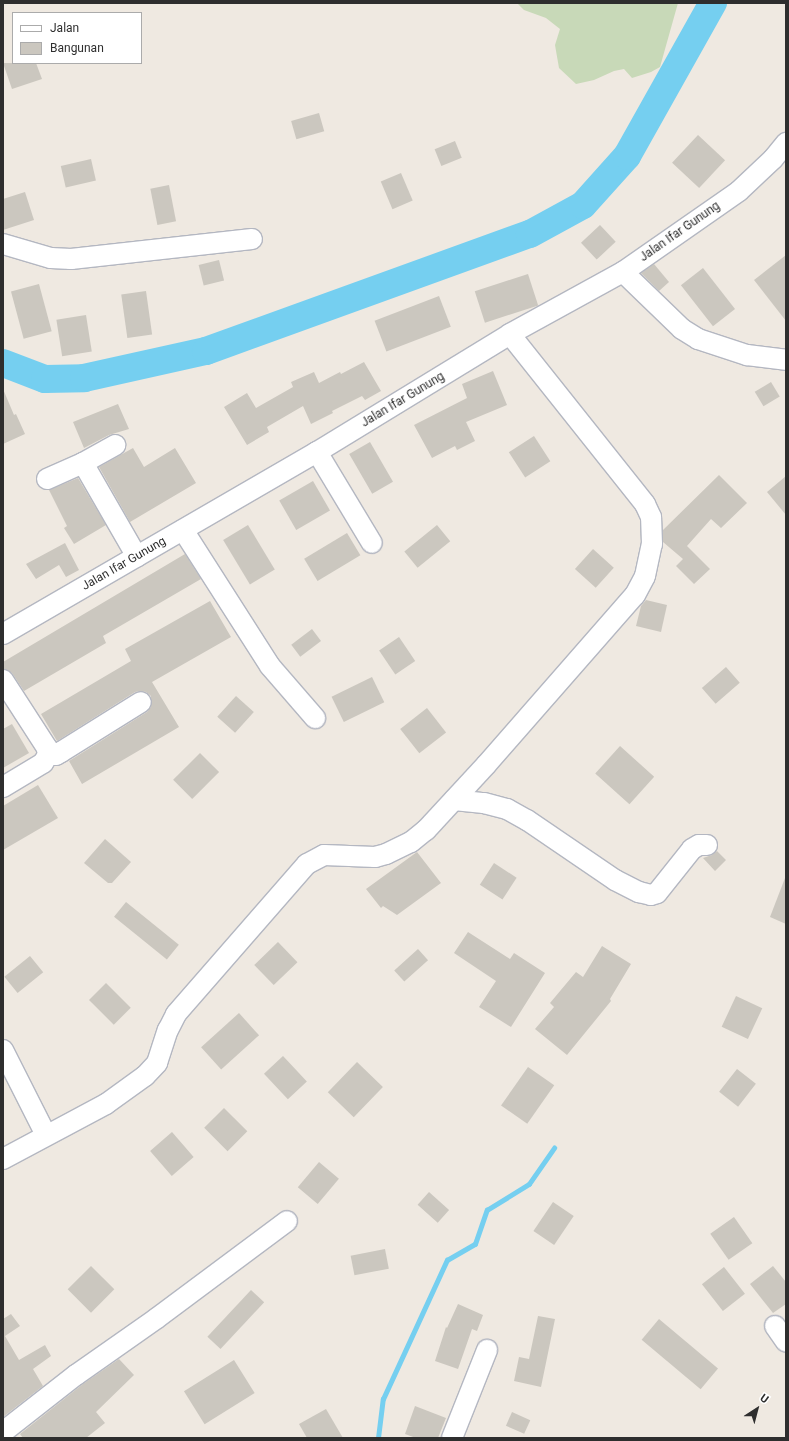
<!DOCTYPE html>
<html>
<head>
<meta charset="utf-8">
<style>
	body { margin:0 }
	#map { position:relative; width:789px; height:1441px; overflow:hidden; background:#efe9e1; font-family:Roboto,sans-serif }
	div>[style] { position:absolute }
	.cemetery>* { inset:0; background:#c8d9b8 }
	.stream>* { height:4.5px; margin:-2.25px; padding:0 2.25px; transform-origin:2.25px; border-radius:2.25px; background:#75cff0 }
	.river>* { height:28px; margin:-14px; padding:0 14px; transform-origin:14px; border-radius:14px; background:#75cff0 }
	.building>* { inset:0; background:#cbc7bf; transform-origin:0 0 }
	.roads { filter:drop-shadow(1px 0 #b4b7c1) drop-shadow(-1px 0 #b4b7c1) drop-shadow(0 1px #b4b7c1) drop-shadow(0 -1px #b4b7c1) }
	.minor>* { height:20px; margin:-10px; padding:0 10px; transform-origin:10px; border-radius:10px; background:#fff }
	span { translate:-50% -50%; white-space:nowrap; text-align:center; line-height:1.15; -webkit-text-stroke:3px #fff; paint-order:stroke }
	.street-label { font-size:12px; color:#2e2e2e }
	.frame { position:absolute; inset:0; border:4px solid #2e2e2e; pointer-events:none }
	.legend { position:absolute; left:12px; top:12px; width:130px; height:52px; box-sizing:border-box; background:#fff; border:1px solid #ababab; margin:0; padding:5px 7px; list-style:none; font-size:12px; color:#2e2e2e }
	.legend li { display:flex; align-items:center; gap:8px; height:20px }
	.legend b { width:20px; border:1px solid #ababab }
	.north { position:absolute; left:737px; top:1389px; width:40px; height:40px; -webkit-text-stroke:3px #fff; paint-order:stroke; rotate:36deg; font-size:11px; font-weight:700; line-height:16px; text-align:center; color:#2e2e2e }
	.north::after { content:''; display:block; margin:auto; width:14px; height:18px; background:#2e2e2e; clip-path:polygon(50% 0,100% 100%,50% 72%,0 100%) }
</style>
</head>
<body>
<div id="map">
	<div class="cemetery">
		<div style="clip-path:polygon(517px 3px,678px 3px,660px 67px,651px 72px,632px 78px,624px 69px,614px 71px,594px 80px,576px 84px,559px 68px,555px 45px,560px 29px,546px 18px,524px 10px)"></div>
	</div>
	<div class="stream">
		<div style="left:378px;top:1438px;width:39px;rotate:-83deg"></div>
		<div style="left:383px;top:1399px;width:153px;rotate:-65.3deg"></div>
		<div style="left:447px;top:1260px;width:32px;rotate:-30deg"></div>
		<div style="left:475px;top:1244px;width:36px;rotate:-71deg"></div>
		<div style="left:487px;top:1210px;width:49px;rotate:-31.8deg"></div>
		<div style="left:529px;top:1184px;width:44px;rotate:-55.2deg"></div>
	</div>
	<div class="river">
		<div style="left:3px;top:363px;width:45px;rotate:20.9deg"></div>
		<div style="left:45px;top:379px;width:39px;rotate:-1deg"></div>
		<div style="left:84px;top:378px;width:125px;rotate:-12.5deg"></div>
		<div style="left:206px;top:351px;width:344px;rotate:-19.9deg"></div>
		<div style="left:530px;top:234px;width:60px;rotate:-28.7deg"></div>
		<div style="left:583px;top:205px;width:66px;rotate:-48.1deg"></div>
		<div style="left:627px;top:156px;width:176px;rotate:-60.7deg"></div>
	</div>
	<div class="building">
		<div style="clip-path:polygon(3px 63px,36px 63px,42px 79px,12px 89px)"></div>
		<div style="left:319px;top:113px;width:19px;height:29px;rotate:74deg"></div>
		<div style="left:698px;top:135px;width:37px;height:38px;rotate:43deg"></div>
		<div style="left:455px;top:141px;width:18px;height:22px;rotate:68deg"></div>
		<div style="left:91px;top:159px;width:22px;height:31px;rotate:77deg"></div>
		<div style="left:401px;top:173px;width:30px;height:22px;rotate:67deg"></div>
		<div style="left:169px;top:185px;width:37px;height:19px;rotate:79deg"></div>
		<div style="clip-path:polygon(25px 192px,34px 220px,3px 230px,3px 199px)"></div>
		<div style="left:600px;top:225px;width:23px;height:26px;rotate:47deg"></div>
		<div style="clip-path:polygon(786px 255px,786px 321px,754px 280px)"></div>
		<div style="left:219px;top:260px;width:21px;height:21px;rotate:76deg"></div>
		<div style="clip-path:polygon(654px 264px,669px 282px,659px 291px,641px 273px)"></div>
		<div style="left:703px;top:268px;width:52px;height:28px;rotate:52deg"></div>
		<div style="left:528px;top:274px;width:33px;height:56px;rotate:72deg"></div>
		<div style="left:39px;top:284px;width:49px;height:29px;rotate:75deg"></div>
		<div style="left:146px;top:291px;width:44px;height:25px;rotate:82deg"></div>
		<div style="left:439px;top:296px;width:33px;height:69px;rotate:69deg"></div>
		<div style="left:86px;top:315px;width:37px;height:30px;rotate:81deg"></div>
		<div style="clip-path:polygon(364px 362px,381px 391px,365px 400px,362px 396px,332px 411px,333px 413px,311px 424px,303px 406px,267px 427px,269px 432px,247px 445px,224px 407px,247px 393px,256px 408px,293px 387px,291px 382px,314px 372px,319px 383px,340px 372px,341px 374px)"></div>
		<div style="clip-path:polygon(493px 371px,507px 405px,466px 422px,475px 441px,457px 450px,455px 446px,432px 458px,414px 425px,467px 398px,462px 384px)"></div>
		<div style="left:771px;top:382px;width:17px;height:19px;rotate:59deg"></div>
		<div style="clip-path:polygon(3px 389px,14px 415px,16px 414px,25px 434px,3px 444px)"></div>
		<div style="clip-path:polygon(118px 404px,129px 429px,109px 435px,84px 448px,73px 422px)"></div>
		<div style="left:534px;top:436px;width:30px;height:30px;rotate:57deg"></div>
		<div style="left:370px;top:442px;width:46px;height:24px;rotate:60deg"></div>
		<div style="clip-path:polygon(133px 448px,144px 467px,175px 448px,196px 483px,130px 522px,99px 467px)"></div>
		<div style="clip-path:polygon(719px 475px,747px 503px,721px 528px,711px 519px,687px 546px,710px 569px,694px 584px,676px 566px,683px 559px,663px 542px,663px 530px)"></div>
		<div style="clip-path:polygon(786px 476px,786px 515px,767px 492px)"></div>
		<div style="clip-path:polygon(78px 478px,106px 525px,74px 544px,64px 528px,67px 526px,49px 490px)"></div>
		<div style="left:313px;top:481px;width:34px;height:39px;rotate:60deg"></div>
		<div style="left:248px;top:525px;width:52px;height:29px;rotate:59deg"></div>
		<div style="left:437px;top:525px;width:21px;height:42px;rotate:51deg"></div>
		<div style="left:347px;top:533px;width:26px;height:50px;rotate:59deg"></div>
		<div style="clip-path:polygon(65px 543px,79px 570px,66px 577px,59px 565px,36px 579px,26px 564px)"></div>
		<div style="left:593px;top:549px;width:28px;height:27px;rotate:42deg"></div>
		<div style="clip-path:polygon(185px 554px,201px 579px,103px 636px,106px 643px,24px 691px,12px 673px,3px 669px,3px 662px)"></div>
		<div style="clip-path:polygon(646px 600px,667px 605px,661px 632px,636px 626px,641px 606px)"></div>
		<div style="clip-path:polygon(210px 601px,231px 637px,152px 682px,179px 727px,82px 784px,69px 761px,147px 712px,151px 707px,151px 696px,146px 692px,140px 691px,135px 692px,57px 741px,41px 714px,131px 661px,125px 649px)"></div>
		<div style="left:312px;top:629px;width:15px;height:26px;rotate:53deg"></div>
		<div style="left:399px;top:637px;width:29px;height:24px;rotate:56deg"></div>
		<div style="left:726px;top:667px;width:21px;height:32px;rotate:49deg"></div>
		<div style="left:372px;top:677px;width:28px;height:45px;rotate:64deg"></div>
		<div style="left:236px;top:696px;width:24px;height:28px;rotate:42deg"></div>
		<div style="left:427px;top:708px;width:31px;height:34px;rotate:52deg"></div>
		<div style="clip-path:polygon(12px 724px,29px 753px,3px 768px,3px 729px)"></div>
		<div style="left:620px;top:746px;width:46px;height:37px;rotate:42deg"></div>
		<div style="left:200px;top:753px;width:27px;height:38px;rotate:45deg"></div>
		<div style="clip-path:polygon(38px 785px,58px 818px,3px 850px,3px 806px)"></div>
		<div style="clip-path:polygon(105px 839px,131px 862px,112px 883px,108px 883px,84px 863px)"></div>
		<div style="clip-path:polygon(717px 851px,726px 860px,715px 871px,703px 858px,712px 855px)"></div>
		<div style="clip-path:polygon(417px 852px,441px 883px,397px 915px,383px 906px,381px 908px,366px 889px)"></div>
		<div style="left:494px;top:863px;width:27px;height:26px;rotate:33deg"></div>
		<div style="clip-path:polygon(785px 878px,786px 879px,786px 924px,770px 917px)"></div>
		<div style="left:126px;top:902px;width:68px;height:19px;rotate:39deg"></div>
		<div style="clip-path:polygon(468px 932px,510px 959px,514px 953px,545px 973px,511px 1027px,479px 1007px,496px 981px,454px 953px)"></div>
		<div style="left:278px;top:942px;width:28px;height:33px;rotate:46deg"></div>
		<div style="clip-path:polygon(602px 946px,631px 964px,610px 999px,611px 1001px,567px 1055px,535px 1029px,554px 1007px,550px 1003px,576px 972px,583px 977px)"></div>
		<div style="left:418px;top:949px;width:15px;height:32px;rotate:48deg"></div>
		<div style="left:30px;top:956px;width:21px;height:33px;rotate:51deg"></div>
		<div style="left:106px;top:983px;width:35px;height:24px;rotate:45deg"></div>
		<div style="left:736px;top:996px;width:29px;height:34px;rotate:25deg"></div>
		<div style="left:239px;top:1013px;width:30px;height:51px;rotate:48deg"></div>
		<div style="left:283px;top:1056px;width:35px;height:26px;rotate:47deg"></div>
		<div style="left:357px;top:1062px;width:36px;height:42px;rotate:44deg"></div>
		<div style="left:528px;top:1067px;width:32px;height:47px;rotate:35deg"></div>
		<div style="left:737px;top:1069px;width:24px;height:29px;rotate:38deg"></div>
		<div style="left:224px;top:1108px;width:33px;height:28px;rotate:45deg"></div>
		<div style="left:172px;top:1132px;width:33px;height:29px;rotate:49deg"></div>
		<div style="left:319px;top:1162px;width:26px;height:33px;rotate:40deg"></div>
		<div style="left:429px;top:1192px;width:27px;height:17px;rotate:42deg"></div>
		<div style="left:553px;top:1202px;width:25px;height:35px;rotate:34deg"></div>
		<div style="left:734px;top:1217px;width:32px;height:29px;rotate:55deg"></div>
		<div style="left:385px;top:1249px;width:20px;height:35px;rotate:79deg"></div>
		<div style="left:91px;top:1266px;width:33px;height:33px;rotate:45deg"></div>
		<div style="clip-path:polygon(773px 1266px,786px 1282px,786px 1304px,773px 1313px,750px 1284px)"></div>
		<div style="left:724px;top:1267px;width:34px;height:28px;rotate:52deg"></div>
		<div style="left:251px;top:1290px;width:18px;height:64px;rotate:43deg"></div>
		<div style="clip-path:polygon(458px 1304px,483px 1315px,477px 1331px,472px 1329px,458px 1369px,435px 1361px,446px 1327px,447px 1328px)"></div>
		<div style="clip-path:polygon(11px 1314px,20px 1326px,5px 1336px,19px 1360px,45px 1345px,51px 1356px,33px 1369px,43px 1386px,3px 1417px,3px 1319px)"></div>
		<div style="clip-path:polygon(538px 1316px,555px 1319px,541px 1387px,514px 1381px,519px 1357px,529px 1359px)"></div>
		<div style="left:659px;top:1319px;width:77px;height:27px;rotate:40deg"></div>
		<div style="clip-path:polygon(119px 1359px,134px 1375px,96px 1412px,105px 1423px,86px 1438px,23px 1438px,20px 1434px,83px 1384px)"></div>
		<div style="left:234px;top:1360px;width:39px;height:59px;rotate:58deg"></div>
		<div style="clip-path:polygon(415px 1406px,446px 1418px,438px 1438px,416px 1438px,405px 1434px)"></div>
		<div style="clip-path:polygon(326px 1409px,343px 1438px,307px 1438px,299px 1424px)"></div>
		<div style="left:512px;top:1412px;width:20px;height:15px;rotate:24deg"></div>
	</div>
	<div class="roads">
		<div class="minor">
			<div style="left:3px;top:244px;width:50px;rotate:16.3deg"></div>
			<div style="left:51px;top:258px;width:20px;rotate:3deg"></div>
			<div style="left:71px;top:259px;width:182px;rotate:-6.3deg"></div>
			<div style="left:623px;top:272px;width:82px;rotate:44deg"></div>
			<div style="left:682px;top:329px;width:19px;rotate:32deg"></div>
			<div style="left:698px;top:339px;width:52px;rotate:18.1deg"></div>
			<div style="left:747px;top:355px;width:39px;rotate:7deg"></div>
			<div style="left:317px;top:452px;width:106px;rotate:58.9deg"></div>
			<div style="left:83px;top:463px;width:37px;rotate:-29deg"></div>
			<div style="left:47px;top:479px;width:39px;rotate:-24deg"></div>
			<div style="left:83px;top:463px;width:108px;rotate:60.1deg"></div>
			<div style="left:183px;top:530px;width:161px;rotate:57.4deg"></div>
			<div style="left:270px;top:666px;width:69px;rotate:49.1deg"></div>
			<div style="left:3px;top:634px;width:363px;rotate:-30.1deg"></div>
			<div style="left:317px;top:452px;width:226px;rotate:-31.4deg"></div>
			<div style="left:510px;top:334px;width:129px;rotate:-28.8deg"></div>
			<div style="left:623px;top:272px;width:141px;rotate:-34.9deg"></div>
			<div style="left:739px;top:191px;width:47px;rotate:-43.3deg"></div>
			<div style="left:773px;top:159px;width:21px;rotate:-51deg"></div>
			<div style="left:3px;top:680px;width:81px;rotate:57.1deg"></div>
			<div style="left:47px;top:748px;width:7px;rotate:82deg"></div>
			<div style="left:48px;top:755px;width:9px;rotate:122deg"></div>
			<div style="left:43px;top:763px;width:47px;rotate:149deg"></div>
			<div style="left:48px;top:755px;width:8px"></div>
			<div style="left:56px;top:755px;width:6px;rotate:-31deg"></div>
			<div style="left:61px;top:752px;width:94px;rotate:-32deg"></div>
			<div style="left:454px;top:800px;width:30px;rotate:6deg"></div>
			<div style="left:484px;top:803px;width:24px;rotate:15deg"></div>
			<div style="left:507px;top:809px;width:23px;rotate:29deg"></div>
			<div style="left:527px;top:820px;width:107px;rotate:34.3deg"></div>
			<div style="left:615px;top:880px;width:27px;rotate:27deg"></div>
			<div style="left:639px;top:892px;width:12px;rotate:14deg"></div>
			<div style="left:651px;top:895px;width:6px;rotate:-18deg"></div>
			<div style="left:657px;top:893px;width:56px;rotate:-51.5deg"></div>
			<div style="left:692px;top:849px;width:8px;rotate:-30deg"></div>
			<div style="left:699px;top:845px;width:8px"></div>
			<div style="left:3px;top:1050px;width:95px;rotate:63.2deg"></div>
			<div style="left:3px;top:1159px;width:117px;rotate:-28.1deg"></div>
			<div style="left:106px;top:1104px;width:48px;rotate:-35.7deg"></div>
			<div style="left:145px;top:1076px;width:18px;rotate:-47deg"></div>
			<div style="left:157px;top:1063px;width:35px;rotate:-72deg"></div>
			<div style="left:168px;top:1030px;width:18px;rotate:-63deg"></div>
			<div style="left:176px;top:1014px;width:199px;rotate:-48.9deg"></div>
			<div style="left:307px;top:864px;width:19px;rotate:-28deg"></div>
			<div style="left:324px;top:855px;width:51px;rotate:2.2deg"></div>
			<div style="left:375px;top:857px;width:11px;rotate:-15deg"></div>
			<div style="left:386px;top:854px;width:28px;rotate:-26deg"></div>
			<div style="left:411px;top:842px;width:19px;rotate:-39deg"></div>
			<div style="left:426px;top:830px;width:88px;rotate:-47.3deg"></div>
			<div style="left:486px;top:765px;width:226px;rotate:-48.8deg"></div>
			<div style="left:635px;top:595px;width:21px;rotate:-62deg"></div>
			<div style="left:645px;top:576px;width:33px;rotate:-78deg"></div>
			<div style="left:652px;top:544px;width:27px;rotate:-92deg"></div>
			<div style="left:651px;top:517px;width:14px;rotate:-115deg"></div>
			<div style="left:645px;top:504px;width:217px;rotate:-128.5deg"></div>
			<div style="left:775px;top:1326px;width:19px;rotate:55deg"></div>
			<div style="left:3px;top:1432px;width:93px;rotate:-38deg"></div>
			<div style="left:76px;top:1375px;width:99px;rotate:-35.1deg"></div>
			<div style="left:157px;top:1318px;width:162px;rotate:-36.7deg"></div>
			<div style="left:452px;top:1438px;width:95px;rotate:-68.3deg"></div>
		</div>
	</div>
	<div class="street-label">
		<span style="left:680px;top:232px;rotate:-35deg">Jalan Ifar Gunung</span>
		<span style="left:403px;top:400px;rotate:-31deg">Jalan Ifar Gunung</span>
		<span style="left:124px;top:564px;rotate:-30deg">Jalan Ifar Gunung</span>
	</div>
	<div class="frame"></div>
	<ul class="legend">
	<li><b style="height:5px;background:#fff"></b>Jalan</li>
	<li><b style="height:11px;background:#cbc7bf"></b>Bangunan</li>
	</ul>
	<div class="north">U</div>
</div>
</body>
</html>
